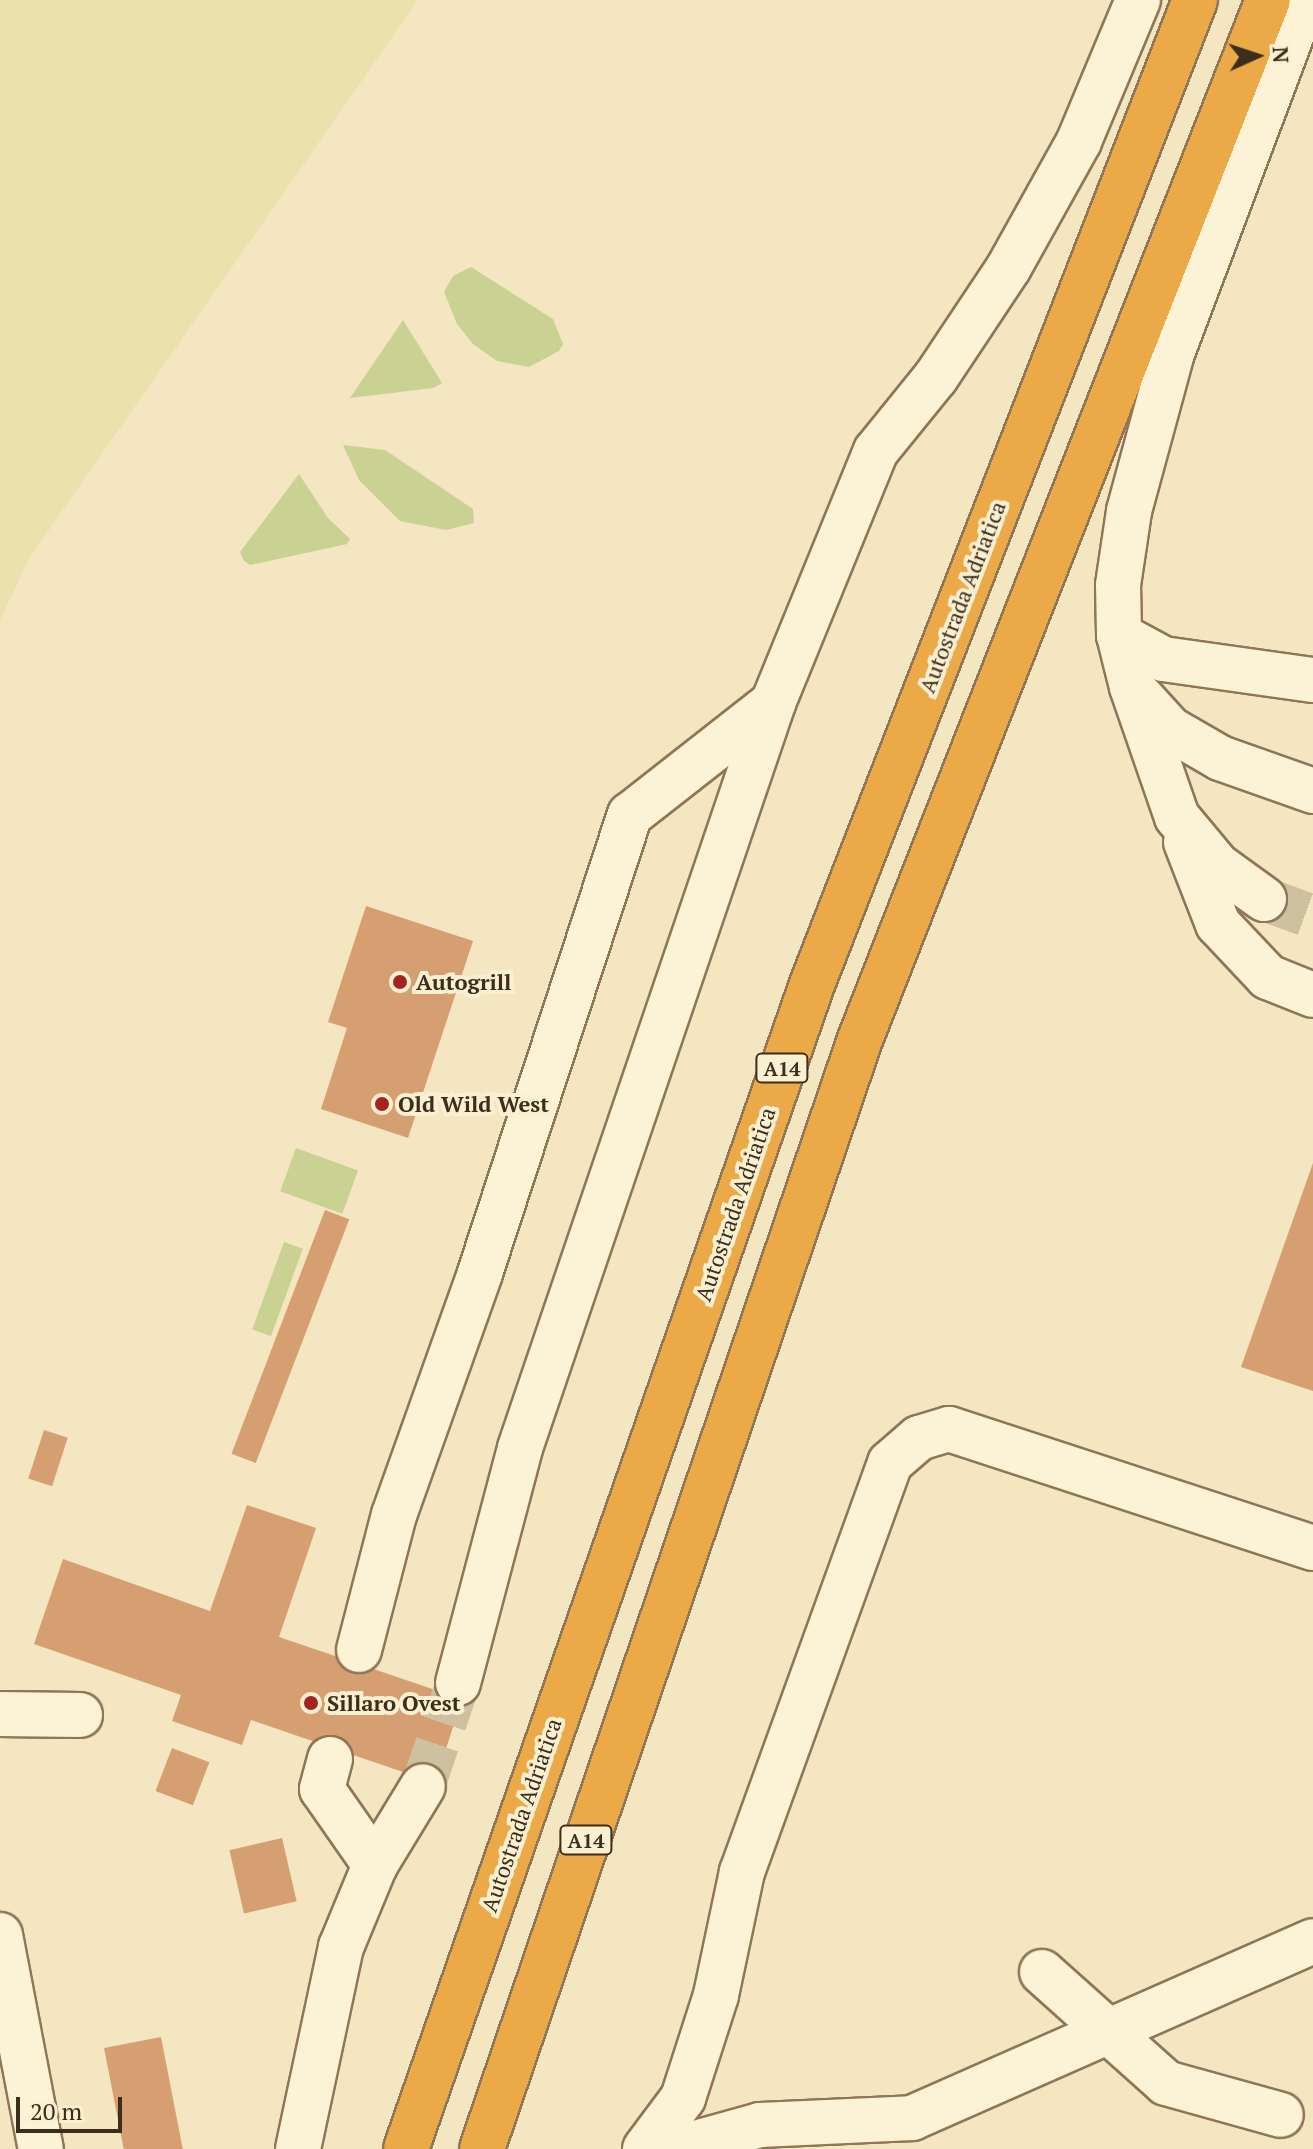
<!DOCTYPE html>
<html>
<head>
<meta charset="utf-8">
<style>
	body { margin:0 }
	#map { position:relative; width:1313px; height:2149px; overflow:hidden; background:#f3e6c0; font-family:"PT Serif",serif }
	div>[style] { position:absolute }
	.farmland>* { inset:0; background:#e9e2ad }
	.green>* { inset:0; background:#c9d293; transform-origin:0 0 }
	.building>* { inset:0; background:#d59f72; transform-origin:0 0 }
	.minor-tunnel>* { height:44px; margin-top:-22px; transform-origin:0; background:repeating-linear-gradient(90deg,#cec19f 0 44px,transparent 0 66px) }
	.roads { filter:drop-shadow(2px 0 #8e7656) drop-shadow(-2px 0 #8e7656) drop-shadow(0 2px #8e7656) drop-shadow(0 -2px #8e7656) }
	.minor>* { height:44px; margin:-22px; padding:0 22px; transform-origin:22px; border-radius:22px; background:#fcf2d5 }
	.highway>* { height:44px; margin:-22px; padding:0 22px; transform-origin:22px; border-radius:22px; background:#eca948 }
	.dots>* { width:22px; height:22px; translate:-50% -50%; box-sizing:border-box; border:4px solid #f9efd1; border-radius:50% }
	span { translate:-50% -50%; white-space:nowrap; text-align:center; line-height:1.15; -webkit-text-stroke:8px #f9efd1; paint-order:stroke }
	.shield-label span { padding:2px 6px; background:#f9efd1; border:2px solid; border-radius:6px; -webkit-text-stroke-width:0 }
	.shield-label { font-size:20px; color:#3c2d1c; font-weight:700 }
	.street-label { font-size:22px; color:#3c2d1c }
	.poi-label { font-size:22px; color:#3c2d1c; font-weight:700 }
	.left { translate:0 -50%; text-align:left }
	.north { position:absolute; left:1217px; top:16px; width:80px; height:80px; -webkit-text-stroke:6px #f9efd1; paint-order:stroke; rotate:87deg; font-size:22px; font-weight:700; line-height:32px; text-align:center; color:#3c2d1c }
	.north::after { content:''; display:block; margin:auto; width:28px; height:36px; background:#3c2d1c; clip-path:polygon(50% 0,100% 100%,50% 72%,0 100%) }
	.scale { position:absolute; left:16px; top:2097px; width:106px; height:36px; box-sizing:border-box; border:4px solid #3c2d1c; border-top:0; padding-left:10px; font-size:24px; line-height:28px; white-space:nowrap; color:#3c2d1c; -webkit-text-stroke:6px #f9efd1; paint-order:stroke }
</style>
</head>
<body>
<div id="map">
	<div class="farmland">
		<div style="clip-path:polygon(0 0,418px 0,30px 557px,0 620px)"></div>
	</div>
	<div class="green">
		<div style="clip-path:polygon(471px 267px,553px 319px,563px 344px,559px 351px,529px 367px,497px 361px,473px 344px,457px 324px,444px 292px,453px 276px)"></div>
		<div style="clip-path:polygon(403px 320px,442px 383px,433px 388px,350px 398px)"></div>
		<div style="clip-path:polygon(343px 445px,385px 450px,473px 509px,474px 523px,446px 530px,400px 521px,359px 480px)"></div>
		<div style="clip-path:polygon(299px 474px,328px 518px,350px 539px,347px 544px,250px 565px,244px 561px,240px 552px)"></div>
		<div style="left:296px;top:1148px;width:66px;height:46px;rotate:20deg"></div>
		<div style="left:284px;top:1242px;width:20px;height:93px;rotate:20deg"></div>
	</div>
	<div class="building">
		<div style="clip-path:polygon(366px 906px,473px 941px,408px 1138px,321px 1109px,347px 1028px,328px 1022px)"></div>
		<div style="clip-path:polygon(1313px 1163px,1313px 1391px,1241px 1367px)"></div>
		<div style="left:325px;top:1210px;width:26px;height:261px;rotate:21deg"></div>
		<div style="left:44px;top:1430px;width:25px;height:51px;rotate:18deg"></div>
		<div style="clip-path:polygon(247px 1505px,316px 1528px,279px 1637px,462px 1699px,435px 1783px,251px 1720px,242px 1745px,172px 1721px,181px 1695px,34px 1644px,63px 1559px,210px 1611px)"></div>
		<div style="left:172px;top:1748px;width:40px;height:46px;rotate:21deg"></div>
		<div style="left:282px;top:1838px;width:65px;height:54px;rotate:77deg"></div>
		<div style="left:161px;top:2037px;width:114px;height:58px;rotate:79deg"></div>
	</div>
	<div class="minor-tunnel">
		<div style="left:1264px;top:899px;width:52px;rotate:20.2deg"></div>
		<div style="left:423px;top:1786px;width:109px;rotate:-71.2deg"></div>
	</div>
	<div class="roads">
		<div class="minor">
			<div style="left:1119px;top:635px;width:50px;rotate:28.6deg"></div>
			<div style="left:1163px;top:659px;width:151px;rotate:8deg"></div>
			<div style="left:1140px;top:696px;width:45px;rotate:47.7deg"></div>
			<div style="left:1170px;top:729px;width:58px;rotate:30.1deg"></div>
			<div style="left:1220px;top:758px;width:99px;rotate:19.5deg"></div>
			<div style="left:1186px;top:842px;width:88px;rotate:68.7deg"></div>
			<div style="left:1218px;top:924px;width:73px;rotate:46.7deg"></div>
			<div style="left:1268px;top:977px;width:48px;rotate:21.8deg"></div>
			<div style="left:1264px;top:899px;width:57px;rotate:-144.3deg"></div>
			<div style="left:1218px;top:866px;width:64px;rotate:-129.9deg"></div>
			<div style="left:1177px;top:817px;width:138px;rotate:-109.1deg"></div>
			<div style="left:1132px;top:687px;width:54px;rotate:-104deg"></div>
			<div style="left:1119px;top:635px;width:50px;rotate:-91.1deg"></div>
			<div style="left:1118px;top:585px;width:75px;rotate:-81.5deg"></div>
			<div style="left:1129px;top:511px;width:164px;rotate:-74.8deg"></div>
			<div style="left:1172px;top:353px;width:377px;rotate:-69.4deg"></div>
			<div style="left:359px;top:1650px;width:139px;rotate:-75.5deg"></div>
			<div style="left:394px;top:1515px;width:257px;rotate:-70.4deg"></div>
			<div style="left:480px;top:1273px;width:482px;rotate:-71.9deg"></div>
			<div style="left:630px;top:815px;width:182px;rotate:-38.1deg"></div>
			<div style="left:458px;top:1683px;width:243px;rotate:-75.2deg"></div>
			<div style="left:520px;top:1448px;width:787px;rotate:-71.24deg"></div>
			<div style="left:773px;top:703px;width:272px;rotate:-67.8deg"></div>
			<div style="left:876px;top:451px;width:95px;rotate:-51deg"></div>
			<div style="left:936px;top:377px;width:132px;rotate:-56.4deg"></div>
			<div style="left:1009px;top:267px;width:144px;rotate:-60.9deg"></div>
			<div style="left:1079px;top:141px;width:153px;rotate:-67.3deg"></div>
			<div style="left:0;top:1714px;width:80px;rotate:0.7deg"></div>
			<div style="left:330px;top:1759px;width:31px;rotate:105deg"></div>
			<div style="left:322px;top:1789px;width:93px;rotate:55.1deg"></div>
			<div style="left:0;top:1935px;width:218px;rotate:79.2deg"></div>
			<div style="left:1042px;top:1972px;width:166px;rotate:41.8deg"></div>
			<div style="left:1166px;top:2083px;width:119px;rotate:15.5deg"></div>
			<div style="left:298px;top:2149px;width:207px;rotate:-78deg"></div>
			<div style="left:341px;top:1947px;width:89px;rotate:-67.5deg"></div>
			<div style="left:375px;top:1865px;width:92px;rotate:-58.7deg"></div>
			<div style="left:645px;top:2149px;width:64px;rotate:-53.3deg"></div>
			<div style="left:683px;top:2098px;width:108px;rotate:-72.2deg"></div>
			<div style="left:716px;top:1995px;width:126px;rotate:-78.1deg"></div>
			<div style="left:742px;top:1872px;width:435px;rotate:-70.1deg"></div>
			<div style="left:890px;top:1463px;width:38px;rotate:-41deg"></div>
			<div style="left:919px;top:1438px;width:31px;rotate:-17deg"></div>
			<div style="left:949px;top:1429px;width:383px;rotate:18.1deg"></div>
			<div style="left:674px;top:2149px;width:89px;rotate:-15.6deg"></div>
			<div style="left:760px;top:2125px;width:152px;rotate:-2.6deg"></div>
			<div style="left:912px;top:2118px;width:438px;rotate:-23.8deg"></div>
		</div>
		<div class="highway">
			<div style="left:406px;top:2149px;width:1231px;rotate:-70.78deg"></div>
			<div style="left:811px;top:987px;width:1059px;rotate:-68.74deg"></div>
			<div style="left:482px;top:2149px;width:1169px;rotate:-71.19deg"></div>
			<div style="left:859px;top:1042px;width:1119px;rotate:-68.57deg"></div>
		</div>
	</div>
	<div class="dots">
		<div style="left:400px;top:982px;background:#a4231f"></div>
		<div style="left:382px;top:1104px;background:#a4231f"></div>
		<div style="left:311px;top:1703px;background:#a4231f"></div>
	</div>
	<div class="shield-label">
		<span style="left:782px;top:1068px">A14</span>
		<span style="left:586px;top:1840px">A14</span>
	</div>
	<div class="street-label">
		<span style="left:962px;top:597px;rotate:-69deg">Autostrada Adriatica</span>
		<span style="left:735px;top:1204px;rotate:-71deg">Autostrada Adriatica</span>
		<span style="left:521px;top:1815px;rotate:-71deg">Autostrada Adriatica</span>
	</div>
	<div class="poi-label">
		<span class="left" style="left:416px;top:982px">Autogrill</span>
		<span class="left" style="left:398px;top:1104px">Old Wild West</span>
		<span class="left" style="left:327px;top:1703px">Sillaro Ovest</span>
	</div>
	<div class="north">N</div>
	<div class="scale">20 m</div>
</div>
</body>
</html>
